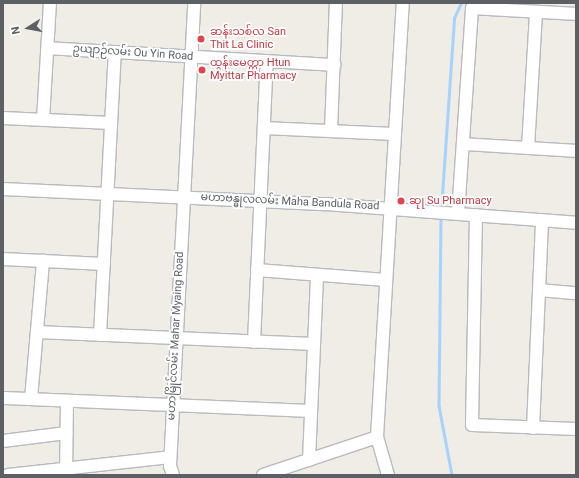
<!DOCTYPE html>
<html>
<head>
<meta charset="utf-8">
<style>
	body { margin:0 }
	#map { position:relative; width:579px; height:478px; overflow:hidden; background:#efede5; font-family:Roboto,"Noto Sans Myanmar",sans-serif }
	div>[style] { position:absolute }
	.stream>* { height:2.5px; margin:-1.25px; padding:0 1.25px; transform-origin:1.25px; border-radius:1.25px; background:#a5d2ff }
	.roads { filter:drop-shadow(1px 0 #b7babf) drop-shadow(-1px 0 #b7babf) drop-shadow(0 1px #b7babf) drop-shadow(0 -1px #b7babf) }
	.minor>* { height:12px; margin:-6px; padding:0 6px; transform-origin:6px; border-radius:6px; background:#fff }
	.dots>* { width:11px; height:11px; translate:-50% -50%; box-sizing:border-box; border:2px solid #fff; border-radius:50% }
	span { translate:-50% -50%; white-space:nowrap; text-align:center; line-height:1.15; -webkit-text-stroke:3.5px #fff; paint-order:stroke }
	.health-label { font-size:11px; color:#be3a42 }
	.left { translate:0 -50%; text-align:left }
	.street-label { font-size:11px; color:#5c6065 }
	.frame { position:absolute; inset:0; border:4px solid #5c6065; pointer-events:none }
	.north { position:absolute; left:8px; top:8px; width:40px; height:40px; -webkit-text-stroke:3px #fff; paint-order:stroke; rotate:259deg; font-size:11px; font-weight:700; line-height:16px; text-align:center; color:#5c6065 }
	.north::after { content:''; display:block; margin:auto; width:14px; height:18px; background:#5c6065; clip-path:polygon(50% 0,100% 100%,50% 72%,0 100%) }
</style>
</head>
<body>
<div id="map">
	<div class="stream">
		<div style="left:441px;top:210px;width:192px;rotate:-86.1deg"></div>
		<div style="left:454px;top:18px;width:17px;rotate:-65deg"></div>
		<div style="left:441px;top:217px;width:189px;rotate:90.6deg"></div>
		<div style="left:439px;top:406px;width:70px;rotate:79.3deg"></div>
	</div>
	<div class="roads">
		<div class="minor">
			<div style="left:48px;top:48px;width:287px;rotate:3.4deg"></div>
			<div style="left:3px;top:118px;width:108px;rotate:2.7deg"></div>
			<div style="left:43px;top:120px;width:117px;rotate:-86.6deg"></div>
			<div style="left:264px;top:128px;width:130px;rotate:2.6deg"></div>
			<div style="left:331px;top:131px;width:128px;rotate:-87.8deg"></div>
			<div style="left:463px;top:144px;width:113px;rotate:3.5deg"></div>
			<div style="left:528px;top:148px;width:136px;rotate:-86.6deg"></div>
			<div style="left:3px;top:189px;width:323px;rotate:2.7deg"></div>
			<div style="left:326px;top:204px;width:251px;rotate:4.3deg"></div>
			<div style="left:458px;top:214px;width:206px;rotate:-86.1deg"></div>
			<div style="left:472px;top:8px;width:104px;rotate:3.3deg"></div>
			<div style="left:476px;top:215px;width:210px;rotate:91.1deg"></div>
			<div style="left:472px;top:425px;width:104px;rotate:2.2deg"></div>
			<div style="left:3px;top:259px;width:101px;rotate:2.8deg"></div>
			<div style="left:257px;top:270px;width:129px;rotate:4.4deg"></div>
			<div style="left:539px;top:290px;width:37px;rotate:5deg"></div>
			<div style="left:37px;top:332px;width:277px;rotate:2.5deg"></div>
			<div style="left:100px;top:335px;width:283px;rotate:-87deg"></div>
			<div style="left:254px;top:342px;width:281px;rotate:-87.4deg"></div>
			<div style="left:3px;top:398px;width:308px;rotate:2.4deg"></div>
			<div style="left:31px;top:399px;width:139px;rotate:-85deg"></div>
			<div style="left:533px;top:428px;width:208px;rotate:-87.5deg"></div>
			<div style="left:3px;top:441px;width:64px;rotate:-7.2deg"></div>
			<div style="left:309px;top:460px;width:185px;rotate:-87.5deg"></div>
			<div style="left:66px;top:474px;width:73px;rotate:-89.2deg"></div>
			<div style="left:8px;top:475px;width:163px;rotate:-6.3deg"></div>
			<div style="left:173px;top:475px;width:9px;rotate:-108deg"></div>
			<div style="left:170px;top:466px;width:464px;rotate:-87deg"></div>
			<div style="left:263px;top:475px;width:120px;rotate:-18.4deg"></div>
			<div style="left:388px;top:475px;width:40px;rotate:-106deg"></div>
			<div style="left:377px;top:437px;width:435px;rotate:-86.6deg"></div>
		</div>
	</div>
	<div class="dots">
		<div style="left:201px;top:39px;background:#e0444e"></div>
		<div style="left:202px;top:70px;background:#e0444e"></div>
		<div style="left:401px;top:201px;background:#e0444e"></div>
	</div>
	<div class="health-label">
		<span class="left" style="left:210px;top:39px">ဆန်းသစ်လ San<br>Thit La Clinic</span>
		<span class="left" style="left:210px;top:70px">ထွန်းမေတ္တာ Htun<br>Myittar Pharmacy</span>
		<span class="left" style="left:409px;top:201px">ဆုု Su Pharmacy</span>
	</div>
	<div class="street-label">
		<span style="left:133px;top:53px;rotate:4deg">ဥယျာဉ်လမ်း Ou Yin Road</span>
		<span style="left:290px;top:202px;rotate:3deg">မဟာဗန္ဓုလလမ်း Maha Bandula Road</span>
		<span style="left:176px;top:336px;rotate:-87deg">မဟာမြိုင်လမ်း Mahar Myaing Road</span>
	</div>
	<div class="frame"></div>
	<div class="north">N</div>
</div>
</body>
</html>
